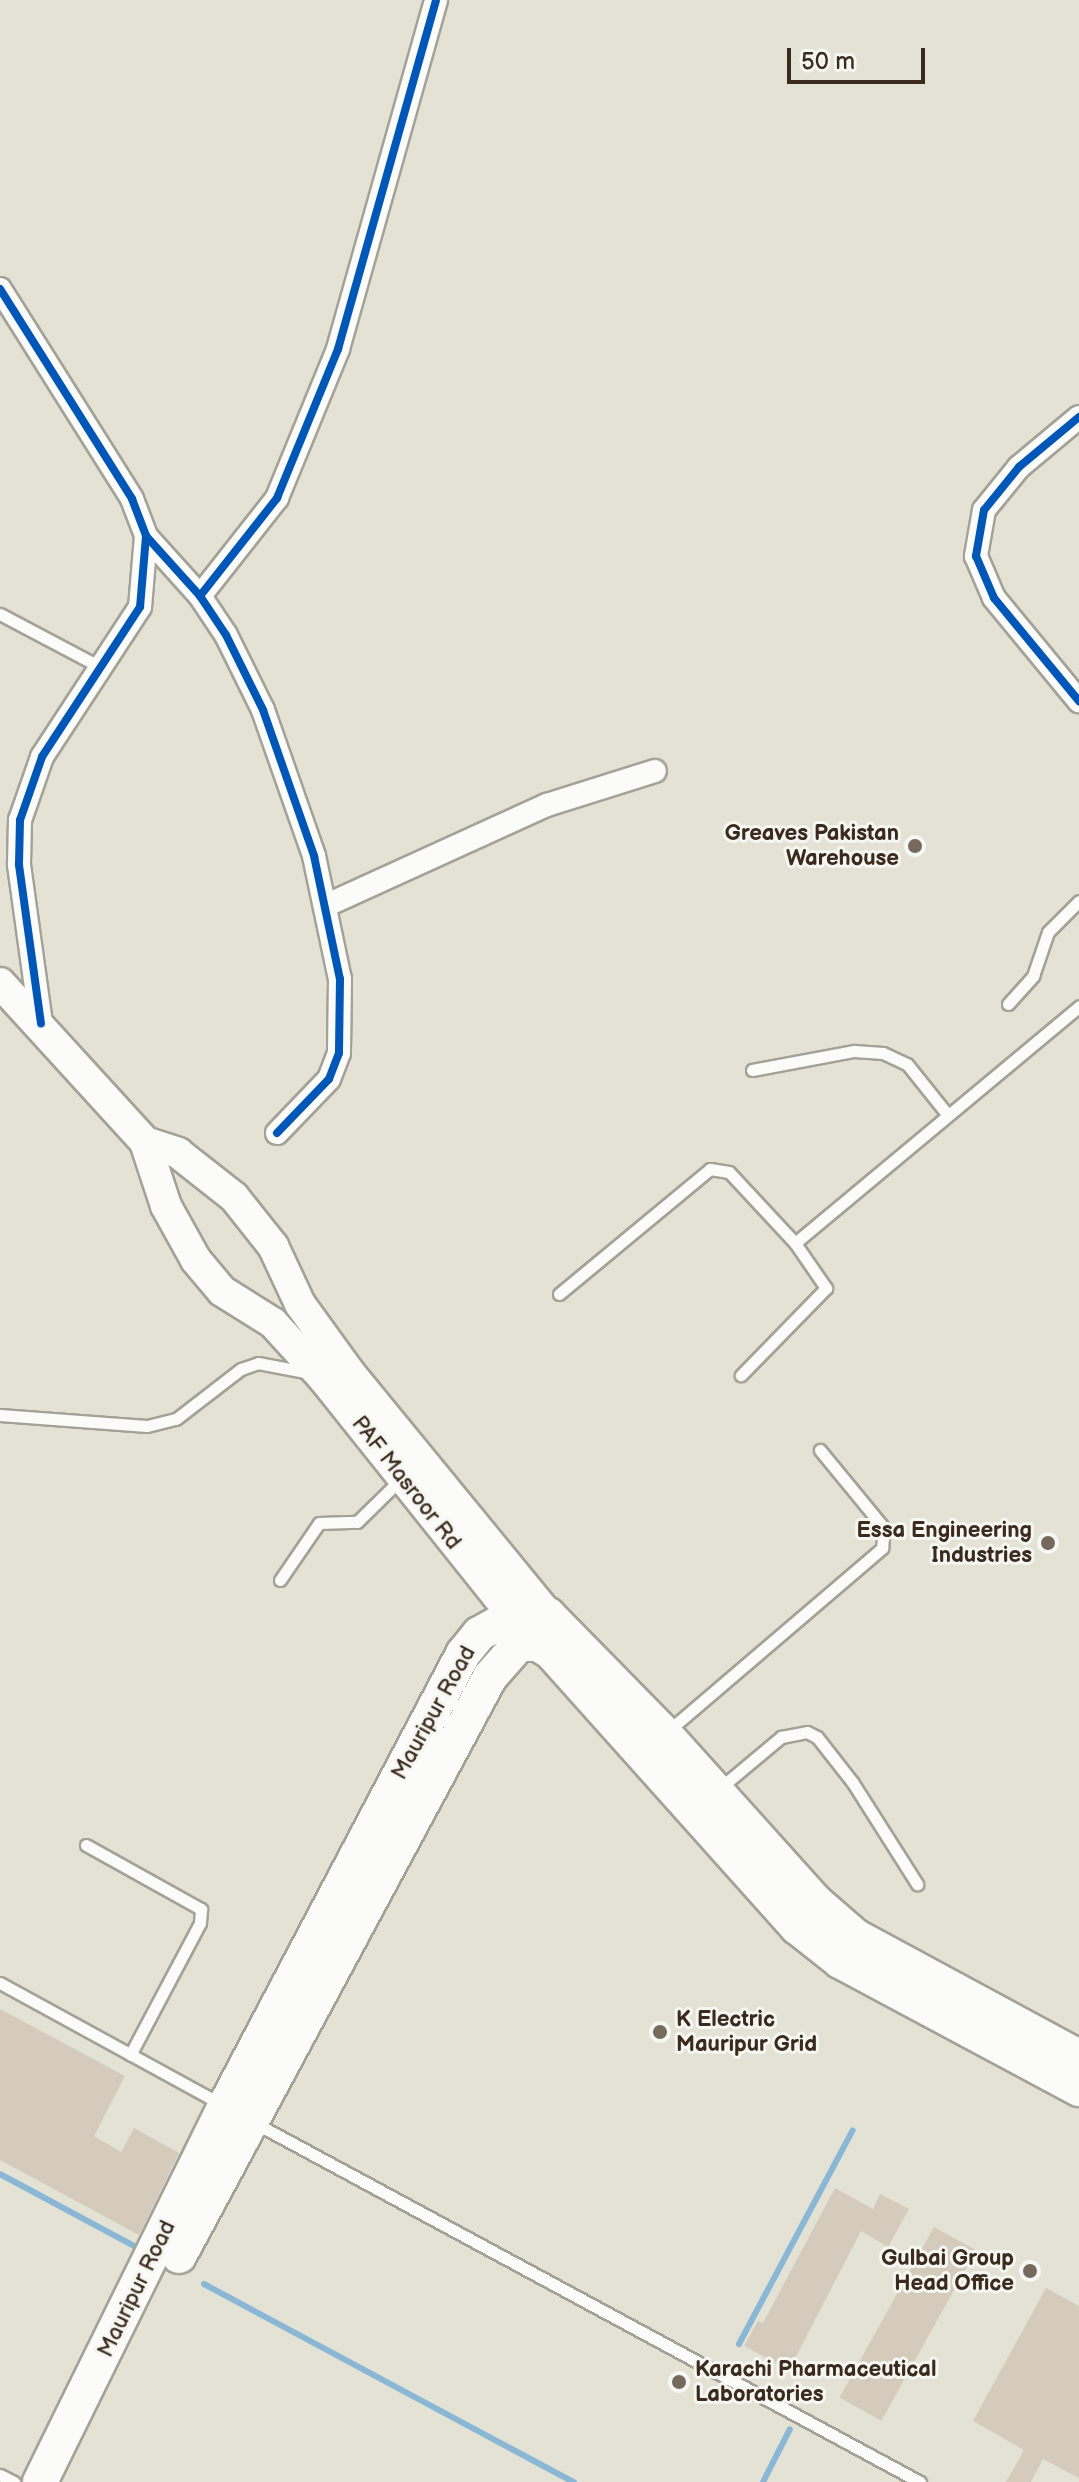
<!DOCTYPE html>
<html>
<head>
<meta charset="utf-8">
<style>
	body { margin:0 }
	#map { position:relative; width:1079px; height:2482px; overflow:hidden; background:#e4e2d4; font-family:"Balsamiq Sans",sans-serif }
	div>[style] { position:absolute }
	.stream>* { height:6px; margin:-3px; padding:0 3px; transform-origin:3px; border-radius:3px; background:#89b7d5 }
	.building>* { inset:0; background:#d4cbbd; transform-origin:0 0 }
	.roads { filter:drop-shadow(2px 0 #a4a197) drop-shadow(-2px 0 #a4a197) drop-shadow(0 2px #a4a197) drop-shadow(0 -2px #a4a197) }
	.service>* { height:11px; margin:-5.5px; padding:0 5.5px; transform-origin:5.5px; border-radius:5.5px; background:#fbfbf9 }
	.minor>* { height:22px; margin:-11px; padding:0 11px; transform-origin:11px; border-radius:11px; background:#fbfbf9 }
	.secondary>* { height:30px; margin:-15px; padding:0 15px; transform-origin:15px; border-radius:15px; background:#fbfbf9 }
	.primary>* { height:34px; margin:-17px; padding:0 17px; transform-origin:17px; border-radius:17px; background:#fbfbf9 }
	.cycleway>* { height:8px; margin:-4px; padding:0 4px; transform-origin:4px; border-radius:4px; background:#0057b8 }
	.dots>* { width:22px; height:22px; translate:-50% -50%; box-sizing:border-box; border:4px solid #f6f6f2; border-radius:50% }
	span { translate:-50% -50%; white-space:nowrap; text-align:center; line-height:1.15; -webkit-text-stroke:6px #f6f6f2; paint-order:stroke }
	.poi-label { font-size:22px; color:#3b2a1e; font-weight:700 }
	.right { translate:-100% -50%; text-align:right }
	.left { translate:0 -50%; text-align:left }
	.street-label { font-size:22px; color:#3b2a1e }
	.scale { position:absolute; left:787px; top:48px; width:138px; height:36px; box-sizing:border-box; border:4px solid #3b2a1e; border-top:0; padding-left:10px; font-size:24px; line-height:28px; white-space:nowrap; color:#3b2a1e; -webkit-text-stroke:6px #f6f6f2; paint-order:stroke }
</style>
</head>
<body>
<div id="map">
	<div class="stream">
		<div style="left:0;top:2174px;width:154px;rotate:28.2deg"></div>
		<div style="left:204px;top:2284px;width:420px;rotate:28.2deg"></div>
		<div style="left:739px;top:2344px;width:242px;rotate:-62deg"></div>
		<div style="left:763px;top:2482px;width:59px;rotate:-63deg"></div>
	</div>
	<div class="building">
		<div style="clip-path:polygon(0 2009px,125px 2076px,94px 2136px,121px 2152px,134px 2128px,179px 2153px,139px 2235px,0 2160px)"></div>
		<div style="clip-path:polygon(835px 2188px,873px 2209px,880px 2194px,909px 2209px,888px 2247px,861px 2231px,789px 2370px,744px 2346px,758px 2321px,763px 2323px)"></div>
		<div style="left:934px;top:2227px;width:48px;height:195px;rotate:29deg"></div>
		<div style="clip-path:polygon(1046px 2288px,1079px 2306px,1079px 2478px,1043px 2459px,1031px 2482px,1006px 2482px,1024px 2450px,973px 2421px)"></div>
	</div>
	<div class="roads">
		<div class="service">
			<div style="left:0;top:614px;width:113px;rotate:27.9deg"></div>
			<div style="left:1008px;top:1004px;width:38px;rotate:-48deg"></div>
			<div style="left:1033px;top:976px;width:46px;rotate:-71.2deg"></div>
			<div style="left:1048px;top:932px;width:44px;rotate:-45deg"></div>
			<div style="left:752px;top:1070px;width:104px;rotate:-10.6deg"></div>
			<div style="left:854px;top:1051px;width:29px;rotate:4deg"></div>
			<div style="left:883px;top:1053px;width:26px;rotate:25deg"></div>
			<div style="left:907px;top:1064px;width:64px;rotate:51.3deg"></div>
			<div style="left:795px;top:1243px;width:370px;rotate:-39.8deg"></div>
			<div style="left:559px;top:1294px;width:196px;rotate:-39.6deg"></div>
			<div style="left:710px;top:1169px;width:19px;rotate:9deg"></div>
			<div style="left:729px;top:1172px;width:97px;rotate:47.1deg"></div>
			<div style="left:795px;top:1243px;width:55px;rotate:55.4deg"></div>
			<div style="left:826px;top:1288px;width:122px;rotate:134.3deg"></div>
			<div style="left:0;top:1415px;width:147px;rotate:4.3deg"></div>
			<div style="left:147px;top:1426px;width:30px;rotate:-14deg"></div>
			<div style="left:176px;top:1419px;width:82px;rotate:-37.6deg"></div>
			<div style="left:241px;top:1369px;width:18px;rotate:-19deg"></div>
			<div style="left:258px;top:1363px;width:48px;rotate:10.8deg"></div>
			<div style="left:280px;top:1580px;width:69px;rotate:-55.6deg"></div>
			<div style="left:319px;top:1523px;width:38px;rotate:-2deg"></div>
			<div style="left:357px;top:1522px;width:63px;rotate:-44.4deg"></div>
			<div style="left:668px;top:1731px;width:282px;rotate:-40.5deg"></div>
			<div style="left:882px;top:1548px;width:20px;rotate:-84deg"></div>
			<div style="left:884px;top:1528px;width:101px;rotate:-129.4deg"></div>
			<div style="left:720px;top:1788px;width:80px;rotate:-39.9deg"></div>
			<div style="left:781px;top:1737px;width:26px;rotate:-11deg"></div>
			<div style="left:807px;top:1732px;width:11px;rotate:27deg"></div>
			<div style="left:817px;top:1737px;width:58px;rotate:52deg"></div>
			<div style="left:853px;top:1783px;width:120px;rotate:57.6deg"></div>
			<div style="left:86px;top:1845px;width:132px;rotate:29.1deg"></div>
			<div style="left:201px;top:1909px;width:14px;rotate:94deg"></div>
			<div style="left:200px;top:1923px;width:149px;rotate:117.9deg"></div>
			<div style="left:0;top:1983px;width:252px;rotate:28.7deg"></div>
			<div style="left:253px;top:2122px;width:758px;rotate:28.36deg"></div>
			<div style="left:0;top:2475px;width:16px;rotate:27deg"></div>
		</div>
		<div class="minor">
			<div style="left:0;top:289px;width:248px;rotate:57.8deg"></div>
			<div style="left:132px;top:499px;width:40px;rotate:69deg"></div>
			<div style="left:146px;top:536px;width:71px;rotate:94.8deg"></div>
			<div style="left:140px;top:607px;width:179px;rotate:123.2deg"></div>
			<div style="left:42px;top:757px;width:67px;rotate:109.2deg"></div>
			<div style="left:20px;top:820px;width:45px;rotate:91.3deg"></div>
			<div style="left:19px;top:865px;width:160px;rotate:82.1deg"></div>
			<div style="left:1079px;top:417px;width:78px;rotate:140.2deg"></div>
			<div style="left:1019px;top:467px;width:55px;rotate:129.1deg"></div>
			<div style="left:984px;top:510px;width:47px;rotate:99.9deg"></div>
			<div style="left:976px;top:556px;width:46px;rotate:66.8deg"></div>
			<div style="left:994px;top:598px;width:134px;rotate:50.5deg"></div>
			<div style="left:146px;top:536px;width:81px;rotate:48deg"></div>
			<div style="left:200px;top:596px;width:47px;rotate:56.3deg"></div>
			<div style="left:226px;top:635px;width:84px;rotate:63.7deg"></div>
			<div style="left:263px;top:710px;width:155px;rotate:70.7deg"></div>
			<div style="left:314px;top:856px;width:126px;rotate:78.1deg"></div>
			<div style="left:340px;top:979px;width:74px;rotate:90.8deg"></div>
			<div style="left:339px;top:1053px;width:28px;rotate:111deg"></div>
			<div style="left:329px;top:1079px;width:75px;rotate:133.9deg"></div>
			<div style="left:200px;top:596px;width:125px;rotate:-51.8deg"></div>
			<div style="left:277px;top:498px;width:161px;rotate:-67.7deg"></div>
			<div style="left:338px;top:349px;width:362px;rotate:-74.3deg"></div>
			<div style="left:325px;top:906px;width:244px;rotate:-24.5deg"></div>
			<div style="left:547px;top:805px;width:113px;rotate:-17.5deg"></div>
		</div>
		<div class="secondary">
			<div style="left:0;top:983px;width:215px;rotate:47.6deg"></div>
			<div style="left:145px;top:1142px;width:67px;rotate:71.8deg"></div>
			<div style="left:166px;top:1206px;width:62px;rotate:60.9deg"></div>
			<div style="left:196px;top:1260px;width:40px;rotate:50deg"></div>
			<div style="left:222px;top:1291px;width:60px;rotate:32.1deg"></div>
			<div style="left:273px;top:1323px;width:76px;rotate:47.7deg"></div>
			<div style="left:324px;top:1379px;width:322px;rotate:51.4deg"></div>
			<div style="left:145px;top:1142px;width:35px;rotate:18deg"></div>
			<div style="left:178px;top:1153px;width:71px;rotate:38.2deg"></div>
			<div style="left:234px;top:1197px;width:63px;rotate:51.5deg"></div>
			<div style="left:273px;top:1246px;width:64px;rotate:65deg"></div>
			<div style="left:300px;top:1304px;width:85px;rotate:54.1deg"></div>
			<div style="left:350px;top:1373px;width:313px;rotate:50.7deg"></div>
		</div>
		<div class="primary">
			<div style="left:179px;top:2256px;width:657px;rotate:-61.76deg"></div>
			<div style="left:490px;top:1677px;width:44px;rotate:-48.7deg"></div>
			<div style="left:519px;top:1644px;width:19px"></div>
			<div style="left:538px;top:1644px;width:15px;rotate:32deg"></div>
			<div style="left:551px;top:1652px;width:369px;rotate:48.2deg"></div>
			<div style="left:797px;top:1927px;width:55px;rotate:38.3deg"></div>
			<div style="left:840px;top:1961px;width:271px;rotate:28.2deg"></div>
			<div style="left:40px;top:2482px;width:419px;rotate:-63.8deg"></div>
			<div style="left:225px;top:2106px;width:511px;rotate:-62.23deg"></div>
			<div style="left:463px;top:1654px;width:26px;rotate:-51deg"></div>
			<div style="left:479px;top:1634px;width:37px;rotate:-29deg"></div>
			<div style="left:511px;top:1616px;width:37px;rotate:-2deg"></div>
			<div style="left:548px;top:1615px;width:167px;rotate:45.5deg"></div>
			<div style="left:665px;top:1734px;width:226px;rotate:48.1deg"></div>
			<div style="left:816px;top:1902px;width:52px;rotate:41.1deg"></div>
			<div style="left:855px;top:1936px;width:255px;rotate:28.4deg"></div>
		</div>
	</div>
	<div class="cycleway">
		<div style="left:0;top:289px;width:248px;rotate:57.8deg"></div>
		<div style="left:132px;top:499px;width:40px;rotate:69deg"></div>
		<div style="left:146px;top:536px;width:71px;rotate:94.8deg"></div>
		<div style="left:140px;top:607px;width:179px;rotate:123.2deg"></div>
		<div style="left:42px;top:757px;width:67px;rotate:109.2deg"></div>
		<div style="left:20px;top:820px;width:45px;rotate:91.3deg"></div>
		<div style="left:19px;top:865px;width:160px;rotate:82.1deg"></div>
		<div style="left:1079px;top:417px;width:78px;rotate:140.2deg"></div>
		<div style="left:1019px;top:467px;width:55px;rotate:129.1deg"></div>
		<div style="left:984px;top:510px;width:47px;rotate:99.9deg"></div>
		<div style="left:976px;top:556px;width:46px;rotate:66.8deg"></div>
		<div style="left:994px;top:598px;width:134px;rotate:50.5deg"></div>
		<div style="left:146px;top:536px;width:81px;rotate:48deg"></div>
		<div style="left:200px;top:596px;width:47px;rotate:56.3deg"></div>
		<div style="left:226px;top:635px;width:84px;rotate:63.7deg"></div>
		<div style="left:263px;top:710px;width:155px;rotate:70.7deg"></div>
		<div style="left:314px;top:856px;width:126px;rotate:78.1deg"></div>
		<div style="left:340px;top:979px;width:74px;rotate:90.8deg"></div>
		<div style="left:339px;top:1053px;width:28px;rotate:111deg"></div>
		<div style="left:329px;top:1079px;width:75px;rotate:133.9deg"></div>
		<div style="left:200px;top:596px;width:125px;rotate:-51.8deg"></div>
		<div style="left:277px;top:498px;width:161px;rotate:-67.7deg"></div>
		<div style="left:338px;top:349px;width:362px;rotate:-74.3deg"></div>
	</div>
	<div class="dots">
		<div style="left:915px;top:846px;background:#766a5e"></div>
		<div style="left:1048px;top:1543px;background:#766a5e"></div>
		<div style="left:660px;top:2032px;background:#766a5e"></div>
		<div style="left:1030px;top:2271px;background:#766a5e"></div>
		<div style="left:679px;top:2382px;background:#766a5e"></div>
	</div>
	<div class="poi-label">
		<span class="right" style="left:899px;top:846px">Greaves Pakistan<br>Warehouse</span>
		<span class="right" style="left:1032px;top:1543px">Essa Engineering<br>Industries</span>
		<span class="left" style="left:676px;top:2032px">K Electric<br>Mauripur Grid</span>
		<span class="right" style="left:1014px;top:2271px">Gulbai Group<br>Head Office</span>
		<span class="left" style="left:695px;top:2382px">Karachi Pharmaceutical<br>Laboratories</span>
	</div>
	<div class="street-label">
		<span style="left:406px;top:1483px;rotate:52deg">PAF Masroor Rd</span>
		<span style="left:434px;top:1713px;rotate:-61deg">Mauripur Road</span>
		<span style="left:137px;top:2289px;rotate:-64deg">Mauripur Road</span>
	</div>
	<div class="scale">50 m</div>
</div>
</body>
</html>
